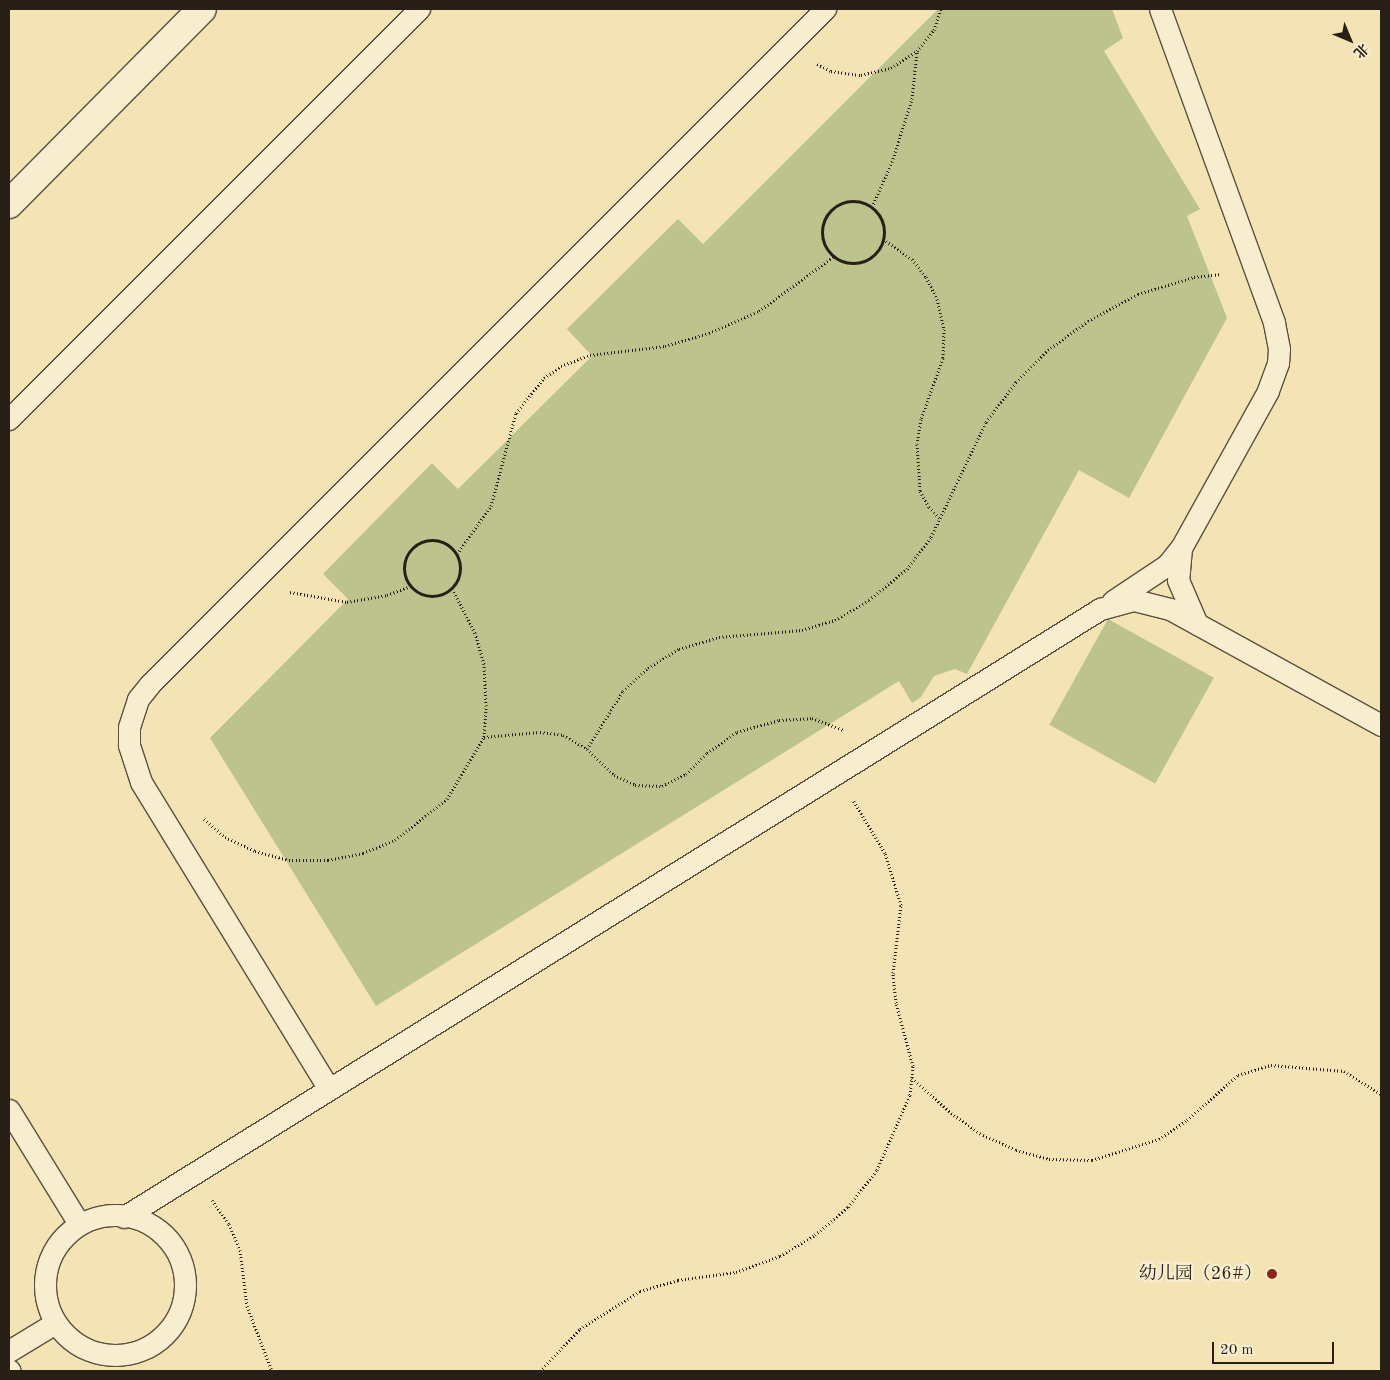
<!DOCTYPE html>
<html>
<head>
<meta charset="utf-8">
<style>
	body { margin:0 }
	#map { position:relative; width:1390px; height:1380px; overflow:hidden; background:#f4e3b4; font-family:"Old Standard TT","Noto Serif SC",serif }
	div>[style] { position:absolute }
	.green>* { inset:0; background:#bcc38c; transform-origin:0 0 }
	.path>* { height:3px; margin-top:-1.5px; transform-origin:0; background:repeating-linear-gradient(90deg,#282017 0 1px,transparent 0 3.5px) }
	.path>.ring { margin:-1.5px; padding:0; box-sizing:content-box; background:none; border:3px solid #282017; border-radius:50% }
	.roads { filter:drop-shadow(1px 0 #5b513e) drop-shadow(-1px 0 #5b513e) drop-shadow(0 1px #5b513e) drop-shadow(0 -1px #5b513e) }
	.lane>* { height:21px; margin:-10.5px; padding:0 10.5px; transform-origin:10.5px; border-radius:10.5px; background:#f8edce }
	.lane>.ring { margin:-10.5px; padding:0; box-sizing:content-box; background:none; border:21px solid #f8edce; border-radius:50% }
	.street>* { height:28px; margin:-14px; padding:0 14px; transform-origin:14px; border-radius:14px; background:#f8edce }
	.dots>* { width:14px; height:14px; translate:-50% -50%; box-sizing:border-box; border:2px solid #f8edce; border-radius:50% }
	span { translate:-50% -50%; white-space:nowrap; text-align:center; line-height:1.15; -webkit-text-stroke:4.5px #f8edce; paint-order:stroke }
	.poi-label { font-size:18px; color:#282017 }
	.right { translate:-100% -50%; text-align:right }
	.frame { position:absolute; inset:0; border:10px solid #282017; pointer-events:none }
	.north { position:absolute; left:1325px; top:15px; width:50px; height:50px; -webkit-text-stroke:4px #f8edce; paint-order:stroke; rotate:135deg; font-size:14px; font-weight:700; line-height:20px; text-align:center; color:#282017 }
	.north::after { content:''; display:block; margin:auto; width:18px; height:22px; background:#282017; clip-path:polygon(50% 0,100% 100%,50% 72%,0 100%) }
	.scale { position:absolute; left:1212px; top:1342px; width:122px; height:22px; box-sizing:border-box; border:2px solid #282017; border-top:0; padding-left:6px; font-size:15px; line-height:18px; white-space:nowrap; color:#282017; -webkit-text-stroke:4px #f8edce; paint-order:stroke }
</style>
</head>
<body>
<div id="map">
	<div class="green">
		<div style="clip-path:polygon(938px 9px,1112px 9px,1123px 38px,1104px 51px,1200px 209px,1187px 216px,1227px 318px,1129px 498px,1079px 470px,967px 674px,955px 669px,934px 676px,921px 697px,912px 703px,899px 681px,376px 1006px,210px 738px,348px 599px,323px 574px,432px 463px,458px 489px,592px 356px,567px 329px,678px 219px,703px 244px)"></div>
		<div style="left:1108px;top:619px;width:121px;height:121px;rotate:29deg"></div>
	</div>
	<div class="path">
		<div style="left:817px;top:64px;width:16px;rotate:27deg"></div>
		<div style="left:831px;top:71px;width:30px;rotate:8deg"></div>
		<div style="left:861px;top:75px;width:31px;rotate:-13deg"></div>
		<div style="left:891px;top:68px;width:31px;rotate:-33deg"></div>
		<div style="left:917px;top:51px;width:27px;rotate:-51deg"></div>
		<div style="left:934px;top:30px;width:22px;rotate:-72deg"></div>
		<div class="ring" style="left:822px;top:201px;width:59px;height:59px"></div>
		<div style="left:872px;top:207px;width:49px;rotate:-66deg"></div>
		<div style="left:892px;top:162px;width:66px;rotate:-72.4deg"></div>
		<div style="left:912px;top:99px;width:47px;rotate:-83.9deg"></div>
		<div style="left:883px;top:239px;width:35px;rotate:35deg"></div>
		<div style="left:912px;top:259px;width:23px;rotate:52deg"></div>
		<div style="left:926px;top:277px;width:25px;rotate:63deg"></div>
		<div style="left:937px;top:299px;width:31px;rotate:77deg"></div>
		<div style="left:944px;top:329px;width:29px;rotate:92deg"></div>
		<div style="left:943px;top:358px;width:65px;rotate:109.8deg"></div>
		<div style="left:921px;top:419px;width:25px;rotate:99deg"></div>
		<div style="left:917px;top:444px;width:47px;rotate:86.3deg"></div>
		<div style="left:920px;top:491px;width:18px;rotate:61deg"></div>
		<div style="left:929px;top:507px;width:16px;rotate:47deg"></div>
		<div class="ring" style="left:404px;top:540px;width:53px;height:53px"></div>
		<div style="left:457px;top:554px;width:59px;rotate:-54.7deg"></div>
		<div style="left:491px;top:506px;width:96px;rotate:-75deg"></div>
		<div style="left:516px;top:413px;width:45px;rotate:-51.3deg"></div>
		<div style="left:544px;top:378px;width:21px;rotate:-35deg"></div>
		<div style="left:561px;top:366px;width:31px;rotate:-21deg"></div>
		<div style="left:590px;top:355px;width:76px;rotate:-6.8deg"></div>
		<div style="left:665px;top:346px;width:46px;rotate:-16.5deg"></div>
		<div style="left:709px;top:333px;width:55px;rotate:-23.7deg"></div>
		<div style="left:759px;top:311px;width:92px;rotate:-36.1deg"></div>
		<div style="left:290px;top:592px;width:58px;rotate:10deg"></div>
		<div style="left:347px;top:602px;width:41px;rotate:-9.9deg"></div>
		<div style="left:387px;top:595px;width:25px;rotate:-21deg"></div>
		<div style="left:484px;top:737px;width:56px;rotate:-5.1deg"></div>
		<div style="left:540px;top:732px;width:23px;rotate:7deg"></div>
		<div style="left:563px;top:735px;width:28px;rotate:30deg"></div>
		<div style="left:587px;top:749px;width:37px;rotate:44deg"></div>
		<div style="left:614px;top:775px;width:23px;rotate:25deg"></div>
		<div style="left:635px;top:785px;width:27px;rotate:2deg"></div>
		<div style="left:662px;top:786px;width:27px;rotate:-27deg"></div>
		<div style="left:686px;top:774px;width:30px;rotate:-45deg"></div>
		<div style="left:707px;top:753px;width:37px;rotate:-35deg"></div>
		<div style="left:737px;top:732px;width:44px;rotate:-15.9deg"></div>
		<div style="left:779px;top:720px;width:33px;rotate:-3deg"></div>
		<div style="left:812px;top:718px;width:34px;rotate:21deg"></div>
		<div style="left:587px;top:749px;width:68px;rotate:-58.2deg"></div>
		<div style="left:623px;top:691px;width:34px;rotate:-43deg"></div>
		<div style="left:648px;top:668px;width:36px;rotate:-32deg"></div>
		<div style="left:679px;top:649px;width:42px;rotate:-16.7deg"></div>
		<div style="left:719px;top:637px;width:83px;rotate:-4.8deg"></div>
		<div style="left:802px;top:630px;width:34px;rotate:-17deg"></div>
		<div style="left:835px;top:620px;width:39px;rotate:-30deg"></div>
		<div style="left:869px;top:600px;width:49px;rotate:-39.2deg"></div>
		<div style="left:907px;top:569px;width:40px;rotate:-53deg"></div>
		<div style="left:931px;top:537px;width:127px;rotate:-64.4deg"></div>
		<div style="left:986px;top:422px;width:50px;rotate:-53.1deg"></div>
		<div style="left:1016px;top:382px;width:45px;rotate:-45deg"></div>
		<div style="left:1048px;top:350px;width:49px;rotate:-35.9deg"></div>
		<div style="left:1088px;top:321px;width:57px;rotate:-28.4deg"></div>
		<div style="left:1138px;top:294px;width:59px;rotate:-16.9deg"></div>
		<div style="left:1194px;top:277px;width:28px;rotate:-6deg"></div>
		<div style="left:204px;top:819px;width:28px;rotate:41deg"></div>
		<div style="left:225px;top:837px;width:33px;rotate:25deg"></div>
		<div style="left:255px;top:851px;width:35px;rotate:15deg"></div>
		<div style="left:289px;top:860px;width:39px"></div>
		<div style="left:328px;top:860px;width:36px;rotate:-11deg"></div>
		<div style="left:363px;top:853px;width:35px;rotate:-22deg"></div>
		<div style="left:395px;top:840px;width:66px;rotate:-38.3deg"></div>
		<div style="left:447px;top:799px;width:72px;rotate:-59.2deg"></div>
		<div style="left:484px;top:737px;width:31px;rotate:-86deg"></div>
		<div style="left:486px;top:706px;width:42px;rotate:-92.7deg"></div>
		<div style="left:484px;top:664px;width:32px;rotate:-106deg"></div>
		<div style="left:475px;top:633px;width:51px;rotate:-117.1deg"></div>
		<div style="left:912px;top:1078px;width:52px;rotate:41.9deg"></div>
		<div style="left:951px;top:1113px;width:39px;rotate:35deg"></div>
		<div style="left:983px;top:1135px;width:36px;rotate:24deg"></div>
		<div style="left:1016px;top:1150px;width:34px;rotate:15deg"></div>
		<div style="left:1049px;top:1159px;width:43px;rotate:1.3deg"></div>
		<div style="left:1092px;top:1160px;width:70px;rotate:-17.4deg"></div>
		<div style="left:1159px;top:1139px;width:34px;rotate:-34deg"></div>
		<div style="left:1187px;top:1120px;width:68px;rotate:-41.4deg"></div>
		<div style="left:1238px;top:1075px;width:34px;rotate:-17deg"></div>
		<div style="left:1271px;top:1065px;width:73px;rotate:4.7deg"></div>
		<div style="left:1344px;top:1071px;width:44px;rotate:31.9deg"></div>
		<div style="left:212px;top:1200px;width:29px;rotate:55deg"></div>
		<div style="left:229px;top:1224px;width:28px;rotate:67deg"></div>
		<div style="left:240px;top:1250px;width:56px;rotate:82.9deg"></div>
		<div style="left:247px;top:1306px;width:70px;rotate:69deg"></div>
		<div style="left:540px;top:1371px;width:58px;rotate:-46.4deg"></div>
		<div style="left:580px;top:1329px;width:71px;rotate:-32.3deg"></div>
		<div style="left:640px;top:1291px;width:40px;rotate:-16deg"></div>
		<div style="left:678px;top:1280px;width:59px;rotate:-7.9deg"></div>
		<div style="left:736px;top:1272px;width:47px;rotate:-20deg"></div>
		<div style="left:780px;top:1256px;width:41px;rotate:-31deg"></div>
		<div style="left:815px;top:1235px;width:43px;rotate:-40.3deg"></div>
		<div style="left:848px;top:1207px;width:47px;rotate:-51.9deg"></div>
		<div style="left:877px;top:1170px;width:82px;rotate:-66.3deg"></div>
		<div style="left:910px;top:1095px;width:29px;rotate:-84deg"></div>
		<div style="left:913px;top:1066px;width:65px;rotate:-105.1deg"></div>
		<div style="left:896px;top:1003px;width:30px;rotate:-96deg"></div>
		<div style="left:893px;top:973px;width:68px;rotate:-83.3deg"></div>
		<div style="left:901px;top:905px;width:54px;rotate:-107.1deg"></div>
		<div style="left:885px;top:853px;width:62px;rotate:-121.1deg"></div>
	</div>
	<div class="roads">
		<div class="lane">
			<div style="left:1160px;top:9px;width:334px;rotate:70deg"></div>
			<div style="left:1274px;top:323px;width:26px;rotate:79deg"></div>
			<div style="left:1279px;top:349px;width:14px;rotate:94deg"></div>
			<div style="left:1278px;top:363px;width:30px;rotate:110deg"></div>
			<div style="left:1268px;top:391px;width:179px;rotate:119deg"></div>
			<div style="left:1181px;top:548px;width:32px;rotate:95deg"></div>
			<div style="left:1178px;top:580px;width:48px;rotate:66.6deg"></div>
			<div style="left:9px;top:419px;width:580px;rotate:-45deg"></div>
			<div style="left:1113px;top:601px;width:65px;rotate:-33.7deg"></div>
			<div style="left:1167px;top:565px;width:22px;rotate:-51deg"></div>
			<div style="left:329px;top:1089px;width:360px;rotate:-121.5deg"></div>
			<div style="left:141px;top:782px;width:39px;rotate:-108deg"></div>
			<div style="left:129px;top:745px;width:18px;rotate:-90deg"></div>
			<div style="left:129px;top:727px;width:29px;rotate:-72deg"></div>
			<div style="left:138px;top:699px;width:19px;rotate:-51deg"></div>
			<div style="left:150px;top:684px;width:955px;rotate:-45deg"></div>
			<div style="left:9px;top:1110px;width:134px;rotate:58.4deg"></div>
			<div class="ring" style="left:45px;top:1215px;width:119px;height:119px"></div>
			<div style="left:124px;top:1217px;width:1150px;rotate:-31.92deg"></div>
			<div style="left:1100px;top:609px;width:35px;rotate:-15deg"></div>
			<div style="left:1134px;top:600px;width:37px;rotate:14deg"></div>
			<div style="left:1170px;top:609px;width:241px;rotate:28.8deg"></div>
			<div style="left:9px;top:1351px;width:54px;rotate:-31.3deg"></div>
			<div style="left:9px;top:1370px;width:1px;rotate:45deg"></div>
		</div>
		<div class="street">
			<div style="left:9px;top:204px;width:274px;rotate:-45.3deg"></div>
		</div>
	</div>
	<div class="dots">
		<div style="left:1272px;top:1274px;background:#8f2418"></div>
	</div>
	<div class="poi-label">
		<span class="right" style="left:1262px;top:1274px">幼儿园（26#）</span>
	</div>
	<div class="frame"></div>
	<div class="north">北</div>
	<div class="scale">20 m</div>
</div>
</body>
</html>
